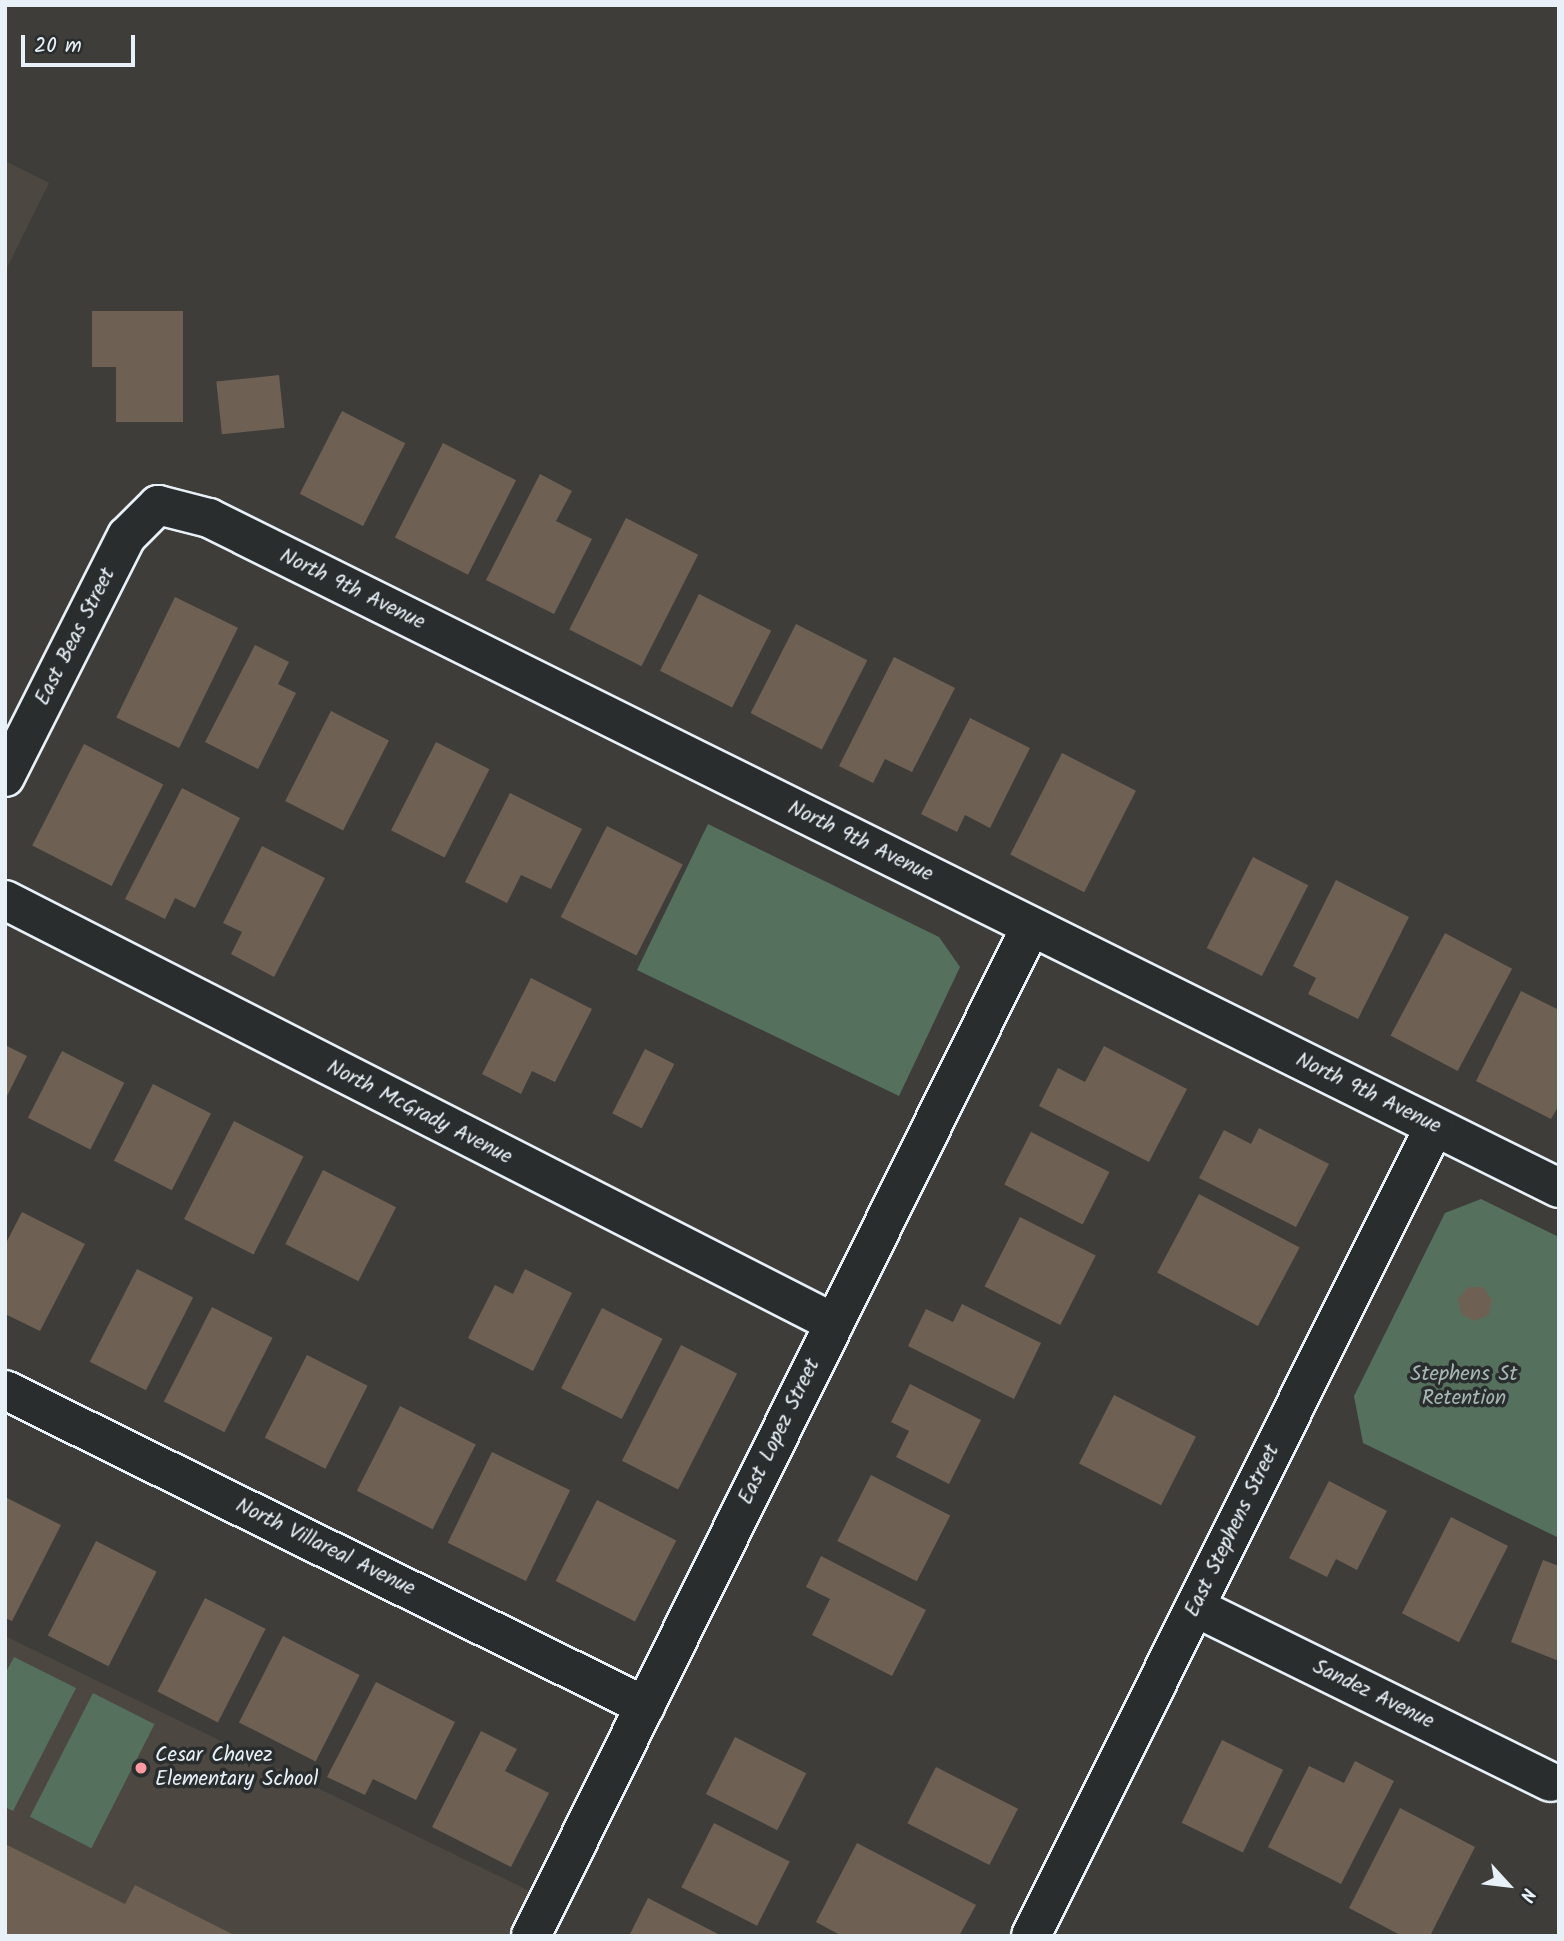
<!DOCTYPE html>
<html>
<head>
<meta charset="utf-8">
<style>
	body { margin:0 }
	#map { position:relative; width:1564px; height:1941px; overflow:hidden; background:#3e3d39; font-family:Kalam,sans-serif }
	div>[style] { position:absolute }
	.built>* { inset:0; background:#4c4841 }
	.green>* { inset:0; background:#56705e; transform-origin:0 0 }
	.building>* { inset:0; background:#6e6154; transform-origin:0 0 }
	.roads { filter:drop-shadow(2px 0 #e8f1f8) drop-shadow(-2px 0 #e8f1f8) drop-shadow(0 2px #e8f1f8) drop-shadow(0 -2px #e8f1f8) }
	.minor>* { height:38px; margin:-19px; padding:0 19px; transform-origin:19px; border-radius:19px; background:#2a2d2e }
	.dots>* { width:19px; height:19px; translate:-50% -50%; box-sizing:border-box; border:4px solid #2a2d2e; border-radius:50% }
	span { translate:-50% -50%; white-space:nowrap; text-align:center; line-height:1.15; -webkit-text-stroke:7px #2a2d2e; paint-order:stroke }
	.street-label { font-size:21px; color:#e8f1f8 }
	.park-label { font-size:21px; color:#a6b7b3 }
	.poi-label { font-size:21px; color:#e8f1f8 }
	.left { translate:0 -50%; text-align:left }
	.frame { position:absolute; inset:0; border:7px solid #e8f1f8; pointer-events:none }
	.north { position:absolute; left:1473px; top:1850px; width:70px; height:70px; -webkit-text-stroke:5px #2a2d2e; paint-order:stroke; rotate:117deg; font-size:19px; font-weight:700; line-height:28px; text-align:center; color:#e8f1f8 }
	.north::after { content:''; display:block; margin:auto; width:24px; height:32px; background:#e8f1f8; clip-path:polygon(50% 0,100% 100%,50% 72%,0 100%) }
	.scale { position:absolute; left:21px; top:35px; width:114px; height:32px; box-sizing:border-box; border:4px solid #e8f1f8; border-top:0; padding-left:9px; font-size:21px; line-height:24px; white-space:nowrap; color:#e8f1f8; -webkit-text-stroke:5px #2a2d2e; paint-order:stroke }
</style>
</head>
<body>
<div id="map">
	<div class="built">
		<div style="clip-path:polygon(5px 161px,49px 183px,5px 272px)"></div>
		<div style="clip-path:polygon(5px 1636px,548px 1900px,531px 1936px,5px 1936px)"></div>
	</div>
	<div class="green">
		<div style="clip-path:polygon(708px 824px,939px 937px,960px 967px,899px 1096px,637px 970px)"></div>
		<div style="clip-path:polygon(1481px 1199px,1559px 1237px,1559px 1538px,1363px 1443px,1354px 1396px,1445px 1213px)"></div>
		<div style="clip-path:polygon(14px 1657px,76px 1688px,13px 1811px,5px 1807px,5px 1674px)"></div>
		<div style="left:93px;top:1693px;width:69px;height:139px;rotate:27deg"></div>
	</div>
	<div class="building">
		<div style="clip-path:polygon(92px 311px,183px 311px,183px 422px,116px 422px,116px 367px,92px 367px)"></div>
		<div style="left:279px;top:375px;width:53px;height:63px;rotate:84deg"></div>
		<div style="left:342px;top:411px;width:71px;height:93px;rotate:27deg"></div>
		<div style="left:443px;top:443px;width:82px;height:106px;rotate:27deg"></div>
		<div style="clip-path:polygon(540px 474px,572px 491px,556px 521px,592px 539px,554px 614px,486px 580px)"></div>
		<div style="left:626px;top:518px;width:81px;height:125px;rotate:27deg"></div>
		<div style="left:699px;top:594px;width:81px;height:86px;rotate:27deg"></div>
		<div style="left:175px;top:597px;width:70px;height:134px;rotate:26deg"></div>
		<div style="left:796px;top:624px;width:80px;height:100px;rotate:27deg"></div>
		<div style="clip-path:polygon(255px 645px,289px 662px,278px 684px,296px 693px,258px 769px,205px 742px)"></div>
		<div style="clip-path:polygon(894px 657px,955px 688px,912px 772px,885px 759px,873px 783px,839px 766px)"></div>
		<div style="left:331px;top:711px;width:65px;height:101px;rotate:27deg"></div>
		<div style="clip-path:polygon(970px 718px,1030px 748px,990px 828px,965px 815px,957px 832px,921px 814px)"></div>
		<div style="left:436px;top:742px;width:60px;height:99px;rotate:27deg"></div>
		<div style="left:84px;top:744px;width:89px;height:114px;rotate:27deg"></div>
		<div style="left:1062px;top:753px;width:83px;height:114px;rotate:27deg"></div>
		<div style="clip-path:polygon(182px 788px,240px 818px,195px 908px,175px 898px,165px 919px,125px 899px)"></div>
		<div style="clip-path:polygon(510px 793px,582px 829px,551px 889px,521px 875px,507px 903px,465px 882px)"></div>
		<div style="left:607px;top:826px;width:85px;height:102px;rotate:27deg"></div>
		<div style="clip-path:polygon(262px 846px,325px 878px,274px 977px,231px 954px,242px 932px,223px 923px)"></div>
		<div style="left:1253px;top:857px;width:62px;height:102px;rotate:27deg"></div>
		<div style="clip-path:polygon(1336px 880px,1409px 917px,1358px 1019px,1308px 994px,1316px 978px,1293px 966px)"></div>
		<div style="left:1445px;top:933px;width:76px;height:116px;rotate:28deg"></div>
		<div style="clip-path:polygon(531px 978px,592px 1009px,555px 1082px,532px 1071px,521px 1094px,482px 1074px)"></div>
		<div style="clip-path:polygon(1521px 991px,1559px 1010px,1559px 1105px,1551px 1119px,1476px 1081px)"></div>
		<div style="clip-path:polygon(5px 1045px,27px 1056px,5px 1100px)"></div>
		<div style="clip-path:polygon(1104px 1046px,1187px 1089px,1149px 1162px,1039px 1106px,1058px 1068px,1085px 1082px)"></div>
		<div style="left:645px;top:1049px;width:33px;height:72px;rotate:27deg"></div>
		<div style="left:62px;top:1051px;width:70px;height:75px;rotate:27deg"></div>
		<div style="left:153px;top:1084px;width:65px;height:86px;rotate:27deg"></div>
		<div style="left:234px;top:1121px;width:78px;height:110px;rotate:27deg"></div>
		<div style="clip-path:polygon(1259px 1128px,1329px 1164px,1296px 1227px,1199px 1178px,1224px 1130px,1251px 1144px)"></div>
		<div style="left:1031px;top:1132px;width:88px;height:59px;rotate:27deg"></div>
		<div style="left:323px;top:1170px;width:82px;height:83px;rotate:27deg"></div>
		<div style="left:1199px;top:1194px;width:114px;height:89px;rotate:28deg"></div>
		<div style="clip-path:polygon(22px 1212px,85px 1244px,40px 1331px,5px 1314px,5px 1245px)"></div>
		<div style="left:1020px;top:1217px;width:85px;height:78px;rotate:27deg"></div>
		<div style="left:137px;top:1269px;width:63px;height:104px;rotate:27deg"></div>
		<div style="clip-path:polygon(525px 1269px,572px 1293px,533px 1371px,468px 1338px,495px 1285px,513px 1294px)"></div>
		<div style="clip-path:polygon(1468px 1287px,1483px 1287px,1492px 1300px,1489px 1315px,1474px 1321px,1461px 1314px,1458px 1299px)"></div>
		<div style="clip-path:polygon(962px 1304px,1041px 1343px,1014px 1399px,908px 1346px,926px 1309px,953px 1322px)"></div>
		<div style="left:212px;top:1307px;width:68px;height:106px;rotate:27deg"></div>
		<div style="left:602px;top:1308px;width:68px;height:90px;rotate:27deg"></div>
		<div style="left:681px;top:1345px;width:63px;height:130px;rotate:27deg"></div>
		<div style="left:307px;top:1355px;width:68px;height:93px;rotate:27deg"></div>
		<div style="clip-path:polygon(910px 1384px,981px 1420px,949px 1484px,896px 1457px,909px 1431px,891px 1422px)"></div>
		<div style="left:1114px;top:1395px;width:92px;height:77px;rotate:27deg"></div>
		<div style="left:400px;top:1406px;width:85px;height:95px;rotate:27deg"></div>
		<div style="left:492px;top:1452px;width:87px;height:101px;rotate:26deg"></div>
		<div style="left:871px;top:1475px;width:89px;height:74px;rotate:27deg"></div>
		<div style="clip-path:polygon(1329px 1481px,1387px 1511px,1357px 1570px,1336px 1559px,1327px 1577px,1289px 1558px)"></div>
		<div style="clip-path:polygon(5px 1497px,61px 1525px,12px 1621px,5px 1618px)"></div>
		<div style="left:597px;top:1500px;width:89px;height:91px;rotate:27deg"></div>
		<div style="left:1451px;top:1517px;width:64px;height:108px;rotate:27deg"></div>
		<div style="left:96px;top:1541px;width:68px;height:106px;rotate:27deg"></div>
		<div style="clip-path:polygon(821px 1556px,926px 1610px,892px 1676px,812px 1635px,830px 1599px,806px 1587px)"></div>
		<div style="clip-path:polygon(1543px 1560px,1559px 1566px,1559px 1661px,1511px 1642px)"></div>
		<div style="left:205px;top:1598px;width:68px;height:105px;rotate:27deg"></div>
		<div style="left:283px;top:1636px;width:86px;height:97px;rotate:27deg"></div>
		<div style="clip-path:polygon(376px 1682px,455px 1722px,416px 1800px,373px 1779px,365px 1795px,327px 1777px)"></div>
		<div style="clip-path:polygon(481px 1731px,517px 1749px,505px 1771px,549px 1793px,511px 1867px,432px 1827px)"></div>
		<div style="left:735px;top:1737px;width:80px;height:64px;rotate:27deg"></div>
		<div style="left:1222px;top:1740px;width:68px;height:92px;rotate:26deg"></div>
		<div style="clip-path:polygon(1355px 1761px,1394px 1781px,1341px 1884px,1268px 1847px,1309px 1766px,1344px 1783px)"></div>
		<div style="left:936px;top:1767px;width:92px;height:63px;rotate:27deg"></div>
		<div style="clip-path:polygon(1400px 1808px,1475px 1847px,1430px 1936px,1402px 1936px,1349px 1908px)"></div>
		<div style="left:714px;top:1823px;width:85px;height:72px;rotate:27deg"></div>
		<div style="clip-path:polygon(857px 1843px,976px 1905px,959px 1936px,842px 1936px,816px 1922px)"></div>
		<div style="clip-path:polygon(5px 1844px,125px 1904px,135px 1885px,236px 1936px,5px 1936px)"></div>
		<div style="clip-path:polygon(648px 1898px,722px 1936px,629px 1936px)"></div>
	</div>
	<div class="roads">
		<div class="minor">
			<div style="left:5px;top:777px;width:270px;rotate:-63.2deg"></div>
			<div style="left:127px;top:536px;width:44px;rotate:-45deg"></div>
			<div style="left:158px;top:505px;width:53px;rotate:14.3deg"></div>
			<div style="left:209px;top:518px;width:1507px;rotate:26.4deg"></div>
			<div style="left:5px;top:900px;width:931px;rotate:27.03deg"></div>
			<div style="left:5px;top:1390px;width:714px;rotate:26.28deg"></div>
			<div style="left:1195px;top:1607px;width:396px;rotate:26.2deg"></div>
			<div style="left:531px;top:1936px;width:1125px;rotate:-63.66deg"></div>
			<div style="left:1031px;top:1936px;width:904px;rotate:-63.52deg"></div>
		</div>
	</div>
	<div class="dots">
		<div style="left:141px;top:1768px;background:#ff9aa2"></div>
	</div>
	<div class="street-label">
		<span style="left:352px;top:590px;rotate:26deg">North 9th Avenue</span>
		<span style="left:76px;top:637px;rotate:-63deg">East Beas Street</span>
		<span style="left:860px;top:842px;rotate:26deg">North 9th Avenue</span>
		<span style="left:1368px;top:1094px;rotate:26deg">North 9th Avenue</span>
		<span style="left:419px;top:1113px;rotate:27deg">North McGrady Avenue</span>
		<span style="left:780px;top:1432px;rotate:-64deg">East Lopez Street</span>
		<span style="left:1233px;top:1531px;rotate:-64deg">East Stephens Street</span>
		<span style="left:325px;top:1548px;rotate:26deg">North Villareal Avenue</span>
		<span style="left:1373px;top:1695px;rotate:26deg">Sandez Avenue</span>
	</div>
	<div class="park-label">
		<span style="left:1464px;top:1387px">Stephens St<br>Retention</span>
	</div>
	<div class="poi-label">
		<span class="left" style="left:155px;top:1768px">Cesar Chavez<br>Elementary School</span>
	</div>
	<div class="frame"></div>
	<div class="north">N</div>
	<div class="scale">20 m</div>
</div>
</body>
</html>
